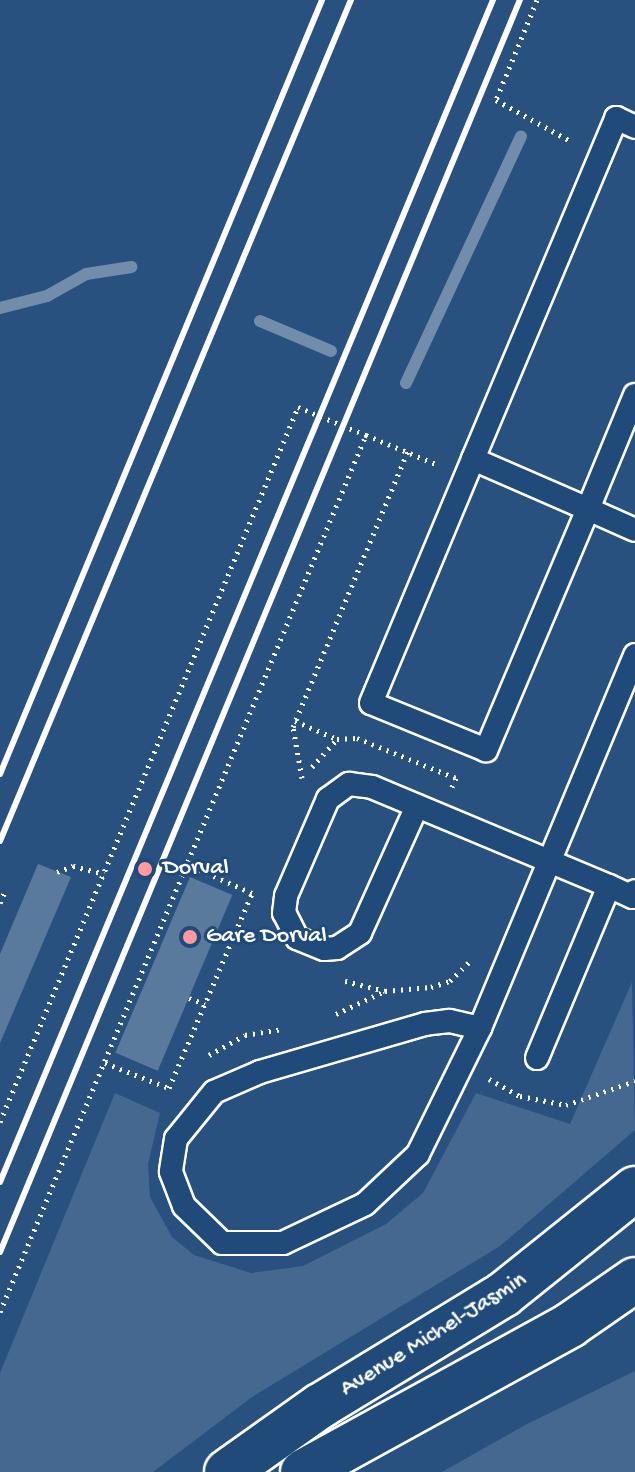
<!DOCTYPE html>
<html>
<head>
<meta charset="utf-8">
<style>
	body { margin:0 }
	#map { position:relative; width:635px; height:1472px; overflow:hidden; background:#28517f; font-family:"Gochi Hand",sans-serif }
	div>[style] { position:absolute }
	.green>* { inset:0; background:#446890 }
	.stream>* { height:12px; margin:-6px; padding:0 6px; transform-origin:6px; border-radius:6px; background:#718dab }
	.building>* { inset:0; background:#5a7a9d; transform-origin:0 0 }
	.path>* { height:5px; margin-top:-2.5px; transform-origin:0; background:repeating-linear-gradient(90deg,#fff 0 2px,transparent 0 8px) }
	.roads { filter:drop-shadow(2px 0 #fff) drop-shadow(-2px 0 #fff) drop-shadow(0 2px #fff) drop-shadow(0 -2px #fff) }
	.lane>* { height:22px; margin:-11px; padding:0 11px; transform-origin:11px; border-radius:11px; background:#1f4a7a }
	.secondary>* { height:44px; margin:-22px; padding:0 22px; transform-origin:22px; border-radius:22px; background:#1f4a7a }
	.rail>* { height:6px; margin:-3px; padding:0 3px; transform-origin:3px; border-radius:3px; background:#fff }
	.dots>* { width:22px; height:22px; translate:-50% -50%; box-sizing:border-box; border:4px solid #1f4a7a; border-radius:50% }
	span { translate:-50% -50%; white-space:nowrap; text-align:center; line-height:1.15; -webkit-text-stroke:6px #1f4a7a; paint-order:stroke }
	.poi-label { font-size:24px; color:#fff }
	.left { translate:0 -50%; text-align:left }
	.street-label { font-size:24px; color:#fff }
</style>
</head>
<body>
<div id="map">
	<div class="green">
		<div style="clip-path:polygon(632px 982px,635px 1130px,500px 1246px,252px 1397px,153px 1472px,0 1472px,0 1373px,115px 1093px,160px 1113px,148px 1164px,150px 1197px,172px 1237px,194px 1255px,251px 1273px,303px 1266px,386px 1224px,423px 1193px,476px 1093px,570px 1124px)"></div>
		<div style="clip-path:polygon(635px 1371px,635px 1472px,442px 1472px,525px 1425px)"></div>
	</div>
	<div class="stream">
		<div style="left:0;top:308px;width:49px;rotate:-14.3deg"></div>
		<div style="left:47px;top:296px;width:45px;rotate:-29.4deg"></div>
		<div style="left:86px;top:274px;width:46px;rotate:-8.8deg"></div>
		<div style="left:260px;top:321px;width:77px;rotate:22.9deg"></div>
		<div style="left:406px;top:383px;width:272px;rotate:-65deg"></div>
	</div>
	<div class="building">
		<div style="clip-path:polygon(38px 864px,71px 877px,0 1043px,0 954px)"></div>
		<div style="left:190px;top:877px;width:46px;height:191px;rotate:23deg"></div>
	</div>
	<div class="path">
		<div style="left:537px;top:0;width:108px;rotate:112.3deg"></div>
		<div style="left:496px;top:100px;width:87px;rotate:28.9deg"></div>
		<div style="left:295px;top:721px;width:46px;rotate:23.2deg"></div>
		<div style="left:337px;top:739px;width:20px;rotate:-3deg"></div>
		<div style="left:357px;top:738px;width:107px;rotate:22deg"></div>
		<div style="left:456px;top:778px;width:10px;rotate:114deg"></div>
		<div style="left:312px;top:767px;width:38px;rotate:-48deg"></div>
		<div style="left:302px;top:778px;width:52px;rotate:-100deg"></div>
		<div style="left:293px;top:727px;width:299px;rotate:-67.4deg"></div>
		<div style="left:57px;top:872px;width:17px;rotate:-21deg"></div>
		<div style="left:73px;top:866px;width:32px;rotate:14deg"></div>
		<div style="left:0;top:903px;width:13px;rotate:-67deg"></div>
		<div style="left:345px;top:981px;width:41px;rotate:14deg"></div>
		<div style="left:385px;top:991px;width:46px;rotate:-5deg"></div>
		<div style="left:431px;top:987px;width:20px;rotate:-18deg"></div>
		<div style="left:450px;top:981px;width:27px;rotate:-45deg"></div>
		<div style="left:189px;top:998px;width:17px;rotate:21deg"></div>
		<div style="left:336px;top:1014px;width:54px;rotate:-25.1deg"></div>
		<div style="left:209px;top:1055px;width:41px;rotate:-29.1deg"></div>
		<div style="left:245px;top:1035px;width:36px;rotate:-9deg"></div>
		<div style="left:105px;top:1063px;width:69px;rotate:21.3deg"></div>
		<div style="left:169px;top:1088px;width:212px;rotate:-66.9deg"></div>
		<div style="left:252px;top:893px;width:72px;rotate:-156.3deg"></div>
		<div style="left:489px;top:1079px;width:35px;rotate:29deg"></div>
		<div style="left:520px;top:1096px;width:47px;rotate:11.1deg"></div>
		<div style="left:566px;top:1105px;width:73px;rotate:-19.2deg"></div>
		<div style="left:0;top:1122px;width:775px;rotate:-67.37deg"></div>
		<div style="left:298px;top:407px;width:74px;rotate:22.4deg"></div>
		<div style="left:0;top:1312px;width:950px;rotate:-67.35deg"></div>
		<div style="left:366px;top:435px;width:76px;rotate:22.5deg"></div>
	</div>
	<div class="roads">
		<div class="lane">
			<div style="left:635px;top:395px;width:123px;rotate:112.4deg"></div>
			<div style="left:588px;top:509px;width:262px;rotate:112.9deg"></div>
			<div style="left:486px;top:750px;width:124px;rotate:-157.8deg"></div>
			<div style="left:371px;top:703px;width:264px;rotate:-67.3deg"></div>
			<div style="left:473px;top:459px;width:125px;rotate:23.5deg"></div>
			<div style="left:588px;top:509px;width:51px;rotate:24.1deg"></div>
			<div style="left:473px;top:459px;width:370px;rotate:-67.2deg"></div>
			<div style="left:616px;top:118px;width:21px;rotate:25deg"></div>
			<div style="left:417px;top:806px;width:139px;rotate:114.2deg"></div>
			<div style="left:360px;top:933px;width:27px;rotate:147deg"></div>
			<div style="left:337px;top:948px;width:13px;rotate:176deg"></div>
			<div style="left:324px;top:949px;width:29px;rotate:-158deg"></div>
			<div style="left:297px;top:938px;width:28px;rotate:-117deg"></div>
			<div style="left:284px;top:913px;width:17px;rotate:-83deg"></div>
			<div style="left:286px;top:896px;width:106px;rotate:-66.6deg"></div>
			<div style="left:328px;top:799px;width:26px;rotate:-36deg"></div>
			<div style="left:349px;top:784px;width:23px;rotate:7deg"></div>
			<div style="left:372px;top:787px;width:257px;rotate:22.7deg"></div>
			<div style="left:480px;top:1028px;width:32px;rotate:-167deg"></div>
			<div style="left:449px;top:1021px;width:24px;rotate:173deg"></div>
			<div style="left:425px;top:1024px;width:172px;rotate:163.8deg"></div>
			<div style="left:260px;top:1072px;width:50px;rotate:156.5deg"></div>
			<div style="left:214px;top:1092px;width:60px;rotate:129deg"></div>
			<div style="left:176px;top:1139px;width:33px;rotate:99deg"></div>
			<div style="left:171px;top:1172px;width:36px;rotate:69deg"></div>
			<div style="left:184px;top:1206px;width:53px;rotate:44.2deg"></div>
			<div style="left:222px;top:1243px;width:61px"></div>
			<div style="left:283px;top:1243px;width:91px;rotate:-25.4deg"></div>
			<div style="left:365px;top:1204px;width:73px;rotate:-43.3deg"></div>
			<div style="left:418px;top:1154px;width:140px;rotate:-63.8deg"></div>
			<div style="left:480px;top:1028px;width:404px;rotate:-67.4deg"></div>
			<div style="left:537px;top:1058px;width:186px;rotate:-67.3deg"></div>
			<div style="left:609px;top:886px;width:26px;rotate:25deg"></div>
			<div style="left:633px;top:897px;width:6px;rotate:-72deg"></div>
		</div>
		<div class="secondary">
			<div style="left:227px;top:1472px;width:114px;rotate:-35.4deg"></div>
			<div style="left:320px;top:1406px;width:215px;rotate:-31.3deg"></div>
			<div style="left:504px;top:1294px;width:168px;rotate:-38.7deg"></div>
			<div style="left:303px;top:1472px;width:305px;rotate:-28.8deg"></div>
			<div style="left:570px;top:1325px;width:79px;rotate:-34.7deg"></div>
		</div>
	</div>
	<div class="rail">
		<div style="left:0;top:774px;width:838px;rotate:-67.41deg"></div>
		<div style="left:0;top:841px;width:911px;rotate:-67.35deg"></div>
		<div style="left:0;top:1182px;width:1281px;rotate:-67.36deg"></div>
		<div style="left:0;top:1252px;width:1356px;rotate:-67.45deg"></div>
	</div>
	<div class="dots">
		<div style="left:145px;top:869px;background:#ff9aa2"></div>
		<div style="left:190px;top:937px;background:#ff9aa2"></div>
	</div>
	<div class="poi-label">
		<span class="left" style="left:163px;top:869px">Dorval</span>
		<span class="left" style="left:206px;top:937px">Gare Dorval</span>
	</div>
	<div class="street-label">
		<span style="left:434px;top:1335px;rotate:-32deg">Avenue Michel-Jasmin</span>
	</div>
</div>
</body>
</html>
